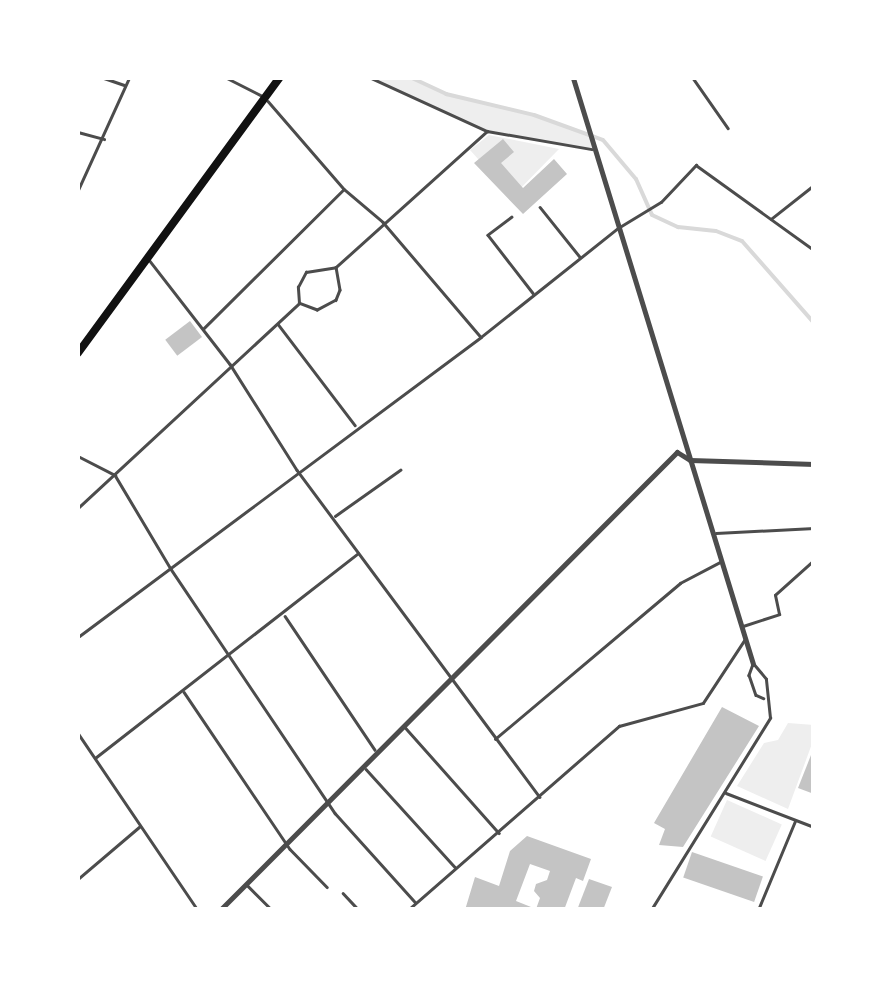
<!DOCTYPE html>
<html>
<head>
<meta charset="utf-8">
<style>
	body { margin:0 }
	#map { position:relative; width:891px; height:987px; overflow:hidden; background:#fff; font-family:"Nunito Sans",sans-serif }
	div>[style] { position:absolute }
	.green>* { inset:0; background:#eee; transform-origin:0 0 }
	.stream>* { height:4px; margin:-2px; padding:0 2px; transform-origin:2px; border-radius:2px; background:#d9d9d9 }
	.building>* { inset:0; background:#c4c4c4; transform-origin:0 0 }
	.service>* { height:2.5px; margin:-1.25px; padding:0 1.25px; transform-origin:1.25px; border-radius:1.25px; background:#4c4c4c }
	.minor>* { height:5px; margin:-2.5px; padding:0 2.5px; transform-origin:2.5px; border-radius:2.5px; background:#4c4c4c }
	.secondary>* { height:8px; margin:-4px; padding:0 4px; transform-origin:4px; border-radius:4px; background:#111 }
	span { translate:-50% -50%; white-space:nowrap; text-align:center; line-height:1.15; -webkit-text-stroke:8px #fff; paint-order:stroke }
	.frame { position:absolute; inset:0; border:80px solid #fff; pointer-events:none }
</style>
</head>
<body>
<div id="map">
	<div class="green">
		<div style="clip-path:polygon(371px 78px,412px 78px,446px 94px,534px 115px,594px 137px,597px 150px,487px 131px)"></div>
		<div style="clip-path:polygon(489px 135px,559px 149px,512px 197px,470px 150px)"></div>
		<div style="clip-path:polygon(788px 723px,814px 725px,813px 741px,788px 809px,737px 786px,764px 743px,778px 740px)"></div>
		<div style="left:727px;top:800px;width:60px;height:40px;rotate:24deg"></div>
	</div>
	<div class="stream">
		<div style="left:412px;top:78px;width:38px;rotate:25deg"></div>
		<div style="left:446px;top:94px;width:90px;rotate:13.4deg"></div>
		<div style="left:534px;top:115px;width:73px;rotate:19.9deg"></div>
		<div style="left:603px;top:140px;width:51px;rotate:49.8deg"></div>
		<div style="left:636px;top:179px;width:39px;rotate:66deg"></div>
		<div style="left:652px;top:215px;width:29px;rotate:25deg"></div>
		<div style="left:678px;top:227px;width:38px;rotate:6deg"></div>
		<div style="left:716px;top:231px;width:28px;rotate:21deg"></div>
		<div style="left:742px;top:241px;width:109px;rotate:48.7deg"></div>
	</div>
	<div class="building">
		<div style="clip-path:polygon(503px 139px,514px 152px,501px 163px,523px 188px,554px 159px,567px 174px,523px 214px,474px 163px)"></div>
		<div style="left:190px;top:321px;width:20px;height:31px;rotate:53deg"></div>
		<div style="clip-path:polygon(722px 707px,759px 726px,683px 847px,659px 845px,665px 829px,654px 823px)"></div>
		<div style="clip-path:polygon(813px 750px,814px 750px,814px 794px,798px 788px)"></div>
		<div style="clip-path:polygon(evenodd,527px 836px,591px 859px,583px 881px,576px 878px,564px 910px,465px 910px,475px 877px,499px 886px,510px 851px,527px 836px,530px 864px,550px 871px,547px 880px,536px 884px,534px 891px,540px 898px,536px 909px,516px 901px,530px 864px)"></div>
		<div style="left:692px;top:852px;width:75px;height:27px;rotate:19deg"></div>
		<div style="clip-path:polygon(589px 879px,612px 887px,603px 910px,577px 910px)"></div>
	</div>
	<div class="service">
		<div style="left:104px;top:78px;width:21px;rotate:19deg"></div>
		<div style="left:227px;top:78px;width:39px;rotate:27deg"></div>
		<div style="left:371px;top:78px;width:128px;rotate:24.6deg"></div>
		<div style="left:487px;top:131px;width:106px;rotate:9.8deg"></div>
		<div style="left:693px;top:78px;width:61px;rotate:55deg"></div>
		<div style="left:268px;top:101px;width:116px;rotate:49.2deg"></div>
		<div style="left:344px;top:189px;width:51px;rotate:40.2deg"></div>
		<div style="left:383px;top:222px;width:150px;rotate:49.6deg"></div>
		<div style="left:78px;top:132px;width:27px;rotate:15deg"></div>
		<div style="left:78px;top:190px;width:123px;rotate:-65.5deg"></div>
		<div style="left:540px;top:207px;width:64px;rotate:51.3deg"></div>
		<div style="left:512px;top:217px;width:30px;rotate:143deg"></div>
		<div style="left:488px;top:235px;width:73px;rotate:52.2deg"></div>
		<div style="left:771px;top:219px;width:55px;rotate:-38.3deg"></div>
		<div style="left:150px;top:261px;width:130px;rotate:52.2deg"></div>
		<div style="left:230px;top:364px;width:125px;rotate:57.7deg"></div>
		<div style="left:297px;top:470px;width:407px;rotate:53.4deg"></div>
		<div style="left:336px;top:267px;width:203px;rotate:-42deg"></div>
		<div style="left:336px;top:267px;width:23px;rotate:80deg"></div>
		<div style="left:340px;top:290px;width:11px;rotate:112deg"></div>
		<div style="left:336px;top:300px;width:21px;rotate:152deg"></div>
		<div style="left:317px;top:310px;width:19px;rotate:-159deg"></div>
		<div style="left:299px;top:303px;width:16px;rotate:-94deg"></div>
		<div style="left:298px;top:287px;width:17px;rotate:-62deg"></div>
		<div style="left:306px;top:272px;width:30px;rotate:-9deg"></div>
		<div style="left:278px;top:324px;width:127px;rotate:52.7deg"></div>
		<div style="left:203px;top:329px;width:197px;rotate:-44.8deg"></div>
		<div style="left:78px;top:456px;width:42px;rotate:27.2deg"></div>
		<div style="left:115px;top:475px;width:109px;rotate:59.2deg"></div>
		<div style="left:171px;top:569px;width:294px;rotate:56.1deg"></div>
		<div style="left:335px;top:813px;width:120px;rotate:48deg"></div>
		<div style="left:78px;top:508px;width:301px;rotate:-42.8deg"></div>
		<div style="left:335px;top:516px;width:80px;rotate:-35.3deg"></div>
		<div style="left:716px;top:533px;width:98px;rotate:-2.9deg"></div>
		<div style="left:285px;top:616px;width:161px;rotate:56.1deg"></div>
		<div style="left:743px;top:626px;width:38px;rotate:-18deg"></div>
		<div style="left:779px;top:614px;width:19px;rotate:-102deg"></div>
		<div style="left:775px;top:595px;width:52px;rotate:-41.9deg"></div>
		<div style="left:78px;top:637px;width:502px;rotate:-36.66deg"></div>
		<div style="left:481px;top:337px;width:175px;rotate:-38.5deg"></div>
		<div style="left:618px;top:228px;width:50px;rotate:-31.2deg"></div>
		<div style="left:661px;top:202px;width:51px;rotate:-46.6deg"></div>
		<div style="left:696px;top:165px;width:145px;rotate:35.8deg"></div>
		<div style="left:753px;top:664px;width:12px;rotate:110deg"></div>
		<div style="left:749px;top:675px;width:21px;rotate:71deg"></div>
		<div style="left:756px;top:695px;width:8px;rotate:23deg"></div>
		<div style="left:184px;top:692px;width:189px;rotate:56deg"></div>
		<div style="left:290px;top:849px;width:53px;rotate:45.8deg"></div>
		<div style="left:404px;top:726px;width:143px;rotate:48.4deg"></div>
		<div style="left:78px;top:733px;width:214px;rotate:55.9deg"></div>
		<div style="left:495px;top:739px;width:242px;rotate:-40.1deg"></div>
		<div style="left:680px;top:583px;width:45px;rotate:-27.7deg"></div>
		<div style="left:95px;top:758px;width:333px;rotate:-37.9deg"></div>
		<div style="left:366px;top:769px;width:132px;rotate:47.8deg"></div>
		<div style="left:726px;top:793px;width:94px;rotate:21.1deg"></div>
		<div style="left:78px;top:879px;width:80px;rotate:-40.4deg"></div>
		<div style="left:247px;top:885px;width:35px;rotate:45deg"></div>
		<div style="left:343px;top:893px;width:23px;rotate:47deg"></div>
		<div style="left:408px;top:910px;width:280px;rotate:-41.1deg"></div>
		<div style="left:619px;top:726px;width:87px;rotate:-15.3deg"></div>
		<div style="left:703px;top:703px;width:77px;rotate:-56.7deg"></div>
		<div style="left:651px;top:910px;width:226px;rotate:-58.2deg"></div>
		<div style="left:770px;top:718px;width:39px;rotate:-96deg"></div>
		<div style="left:766px;top:679px;width:17px;rotate:-130deg"></div>
		<div style="left:758px;top:910px;width:96px;rotate:-67.4deg"></div>
	</div>
	<div class="minor">
		<div style="left:573px;top:78px;width:613px;rotate:72.92deg"></div>
		<div style="left:220px;top:910px;width:647px;rotate:-45.06deg"></div>
		<div style="left:677px;top:452px;width:15px;rotate:32deg"></div>
		<div style="left:690px;top:460px;width:124px;rotate:1.8deg"></div>
	</div>
	<div class="secondary">
		<div style="left:78px;top:353px;width:341px;rotate:-53.8deg"></div>
	</div>
	<div class="frame"></div>
</div>
</body>
</html>
